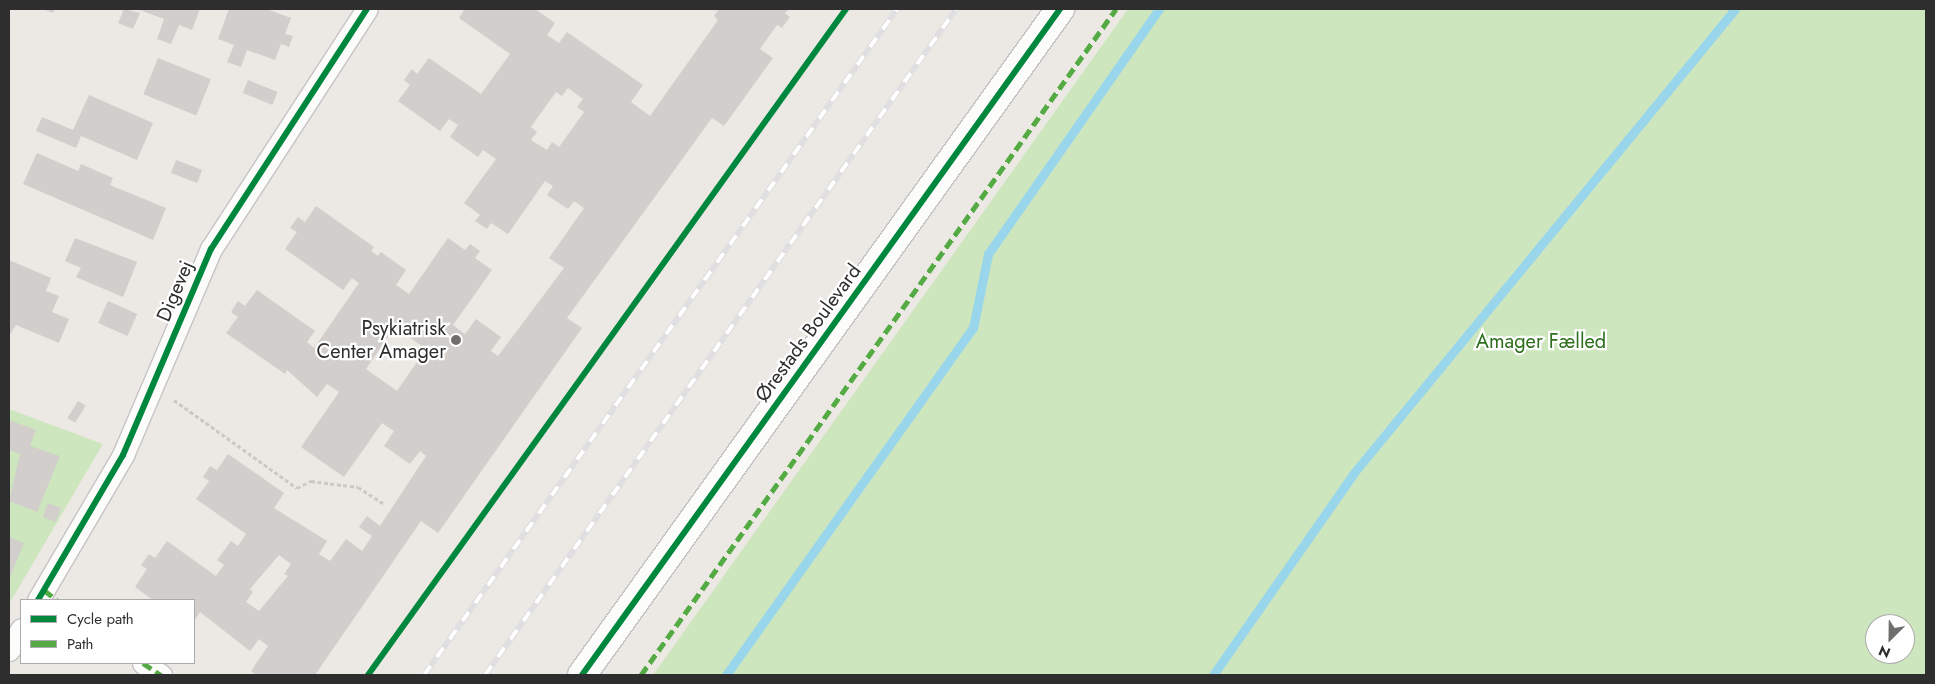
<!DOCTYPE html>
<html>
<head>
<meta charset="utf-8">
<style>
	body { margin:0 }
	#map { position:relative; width:1935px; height:684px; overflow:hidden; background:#ece8e4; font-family:Jost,sans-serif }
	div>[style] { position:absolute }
	.green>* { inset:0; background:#cee6be }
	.stream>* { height:9px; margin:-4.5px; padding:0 4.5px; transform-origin:4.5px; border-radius:4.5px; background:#99d6ec }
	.building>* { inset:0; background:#d1cecb; transform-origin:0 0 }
	.path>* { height:3px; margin-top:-1.5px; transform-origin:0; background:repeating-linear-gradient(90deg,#c9c9c8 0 4px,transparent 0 6.5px) }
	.roads { filter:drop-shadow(1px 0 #c5c4c5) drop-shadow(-1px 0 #c5c4c5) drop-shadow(0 1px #c5c4c5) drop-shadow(0 -1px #c5c4c5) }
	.street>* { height:21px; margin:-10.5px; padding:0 10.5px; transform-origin:10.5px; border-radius:10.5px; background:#fcfcfb }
	.secondary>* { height:28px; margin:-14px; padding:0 14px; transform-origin:14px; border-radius:14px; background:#fcfcfb }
	.rail>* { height:5.5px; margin-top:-2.75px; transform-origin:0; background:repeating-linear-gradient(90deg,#fff 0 11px,#dfdfe1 0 22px); box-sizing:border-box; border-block:1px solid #dfdfe1 }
	.quiet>* { height:5px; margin-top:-2.5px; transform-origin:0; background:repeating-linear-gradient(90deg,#54ab44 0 10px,transparent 0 15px) }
	.cycleway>* { height:6px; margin:-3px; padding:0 3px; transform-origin:3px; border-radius:3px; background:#00873e }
	.dots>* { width:14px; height:14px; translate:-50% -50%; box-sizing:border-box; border:2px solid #fff; border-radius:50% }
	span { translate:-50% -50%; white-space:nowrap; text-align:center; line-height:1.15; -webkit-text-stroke:4.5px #fff; paint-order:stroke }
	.street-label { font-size:20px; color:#2e2e2e }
	.poi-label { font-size:20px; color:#2e2e2e }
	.right { translate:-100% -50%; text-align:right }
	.park-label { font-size:20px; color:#2c6e1b }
	.frame { position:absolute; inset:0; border:10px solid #2e2e2e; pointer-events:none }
	.legend { position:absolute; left:20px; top:599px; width:175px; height:65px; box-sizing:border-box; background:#fff; border:1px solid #ababab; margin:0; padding:6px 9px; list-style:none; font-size:15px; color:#2e2e2e }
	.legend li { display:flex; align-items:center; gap:10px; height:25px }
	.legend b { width:25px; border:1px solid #ababab }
	.north { position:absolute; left:1865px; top:614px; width:50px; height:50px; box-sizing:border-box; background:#fff; border:1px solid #ababab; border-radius:50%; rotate:203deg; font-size:14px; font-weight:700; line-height:20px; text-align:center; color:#2e2e2e }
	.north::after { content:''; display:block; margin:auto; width:18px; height:22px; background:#706f6e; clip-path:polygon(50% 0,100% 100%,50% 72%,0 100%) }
</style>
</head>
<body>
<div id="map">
	<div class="green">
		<div style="clip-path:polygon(evenodd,1128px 9px,1926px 9px,1926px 675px,653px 675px,1128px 9px,1875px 624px,1905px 624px,1905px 654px,1875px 654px,1875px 624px)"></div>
		<div style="clip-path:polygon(9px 409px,103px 444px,9px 604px)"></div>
	</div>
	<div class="stream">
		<div style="left:726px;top:675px;width:426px;rotate:-54.6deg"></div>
		<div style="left:973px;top:328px;width:76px;rotate:-78.5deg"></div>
		<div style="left:988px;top:254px;width:299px;rotate:-55.1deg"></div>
		<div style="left:1213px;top:675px;width:245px;rotate:-55.1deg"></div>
		<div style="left:1353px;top:474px;width:602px;rotate:-50.6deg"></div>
	</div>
	<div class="building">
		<div style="clip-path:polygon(43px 9px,55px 9px,53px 13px)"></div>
		<div style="clip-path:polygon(124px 9px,140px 13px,133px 29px,118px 23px)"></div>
		<div style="clip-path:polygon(137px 9px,200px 9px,192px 30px,179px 25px,171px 44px,157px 39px,164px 19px)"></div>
		<div style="clip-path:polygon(229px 9px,266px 9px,291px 18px,285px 34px,293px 36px,289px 47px,281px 44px,275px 60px,247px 50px,241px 67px,227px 62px,234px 45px,218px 39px)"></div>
		<div style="clip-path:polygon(evenodd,465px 9px,535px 9px,555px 23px,547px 35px,559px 43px,567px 32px,643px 85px,631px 102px,650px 116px,718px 20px,714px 16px,719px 9px,789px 9px,785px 13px,790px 17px,782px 28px,777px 25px,760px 49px,773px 58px,724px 126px,712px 118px,567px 318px,582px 328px,438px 533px,421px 521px,315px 675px,257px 675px,251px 671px,268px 646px,259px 639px,250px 651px,200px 612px,194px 621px,194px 600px,153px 600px,135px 587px,147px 569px,141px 565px,149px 554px,155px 558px,167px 541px,216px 576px,224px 565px,217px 560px,231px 541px,238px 546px,246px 534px,196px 499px,209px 481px,203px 477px,210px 466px,217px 470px,228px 454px,284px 493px,274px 508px,327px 541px,319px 554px,330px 561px,346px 539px,362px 551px,372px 536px,359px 527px,367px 516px,380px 526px,426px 456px,420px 451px,410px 464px,384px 446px,394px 431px,382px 423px,344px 477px,301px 447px,339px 392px,327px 384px,317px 397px,287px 370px,285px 374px,226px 333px,238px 317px,231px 312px,238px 301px,245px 306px,257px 290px,315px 331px,307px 342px,314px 348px,359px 283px,352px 278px,343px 290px,285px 249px,297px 232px,290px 228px,298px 217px,305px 222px,316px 206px,374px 247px,371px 251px,378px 256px,381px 252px,406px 270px,396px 285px,409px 294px,448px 238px,465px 250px,470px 244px,480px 251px,475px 258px,492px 270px,453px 325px,465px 334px,476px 319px,501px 337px,491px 351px,498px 356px,564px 268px,549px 258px,584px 208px,574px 201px,568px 209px,547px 195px,553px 186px,545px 181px,508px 234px,491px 223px,487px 229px,475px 221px,480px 215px,464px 203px,496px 159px,483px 150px,478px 157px,450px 137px,458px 125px,449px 119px,440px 131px,398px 101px,410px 85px,404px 80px,412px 69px,417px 74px,429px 58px,481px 94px,510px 54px,459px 18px,465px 9px,568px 88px,583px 99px,577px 107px,584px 112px,559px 147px,552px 142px,547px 150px,531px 140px,537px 132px,531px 127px,556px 92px,562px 96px,568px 88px,465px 9px,395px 327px,426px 349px,397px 391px,366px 369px,395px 327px,465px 9px,279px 555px,291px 564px,284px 574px,288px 576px,259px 611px,246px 602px,253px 592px,250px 589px,279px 555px)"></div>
		<div style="left:158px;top:58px;width:57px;height:39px;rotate:22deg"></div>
		<div style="left:248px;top:80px;width:32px;height:14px;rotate:22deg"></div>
		<div style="clip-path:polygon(89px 95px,153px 123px,137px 160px,81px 136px,76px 148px,36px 131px,42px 117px,73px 130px)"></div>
		<div style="clip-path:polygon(37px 153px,78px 171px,81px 164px,113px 178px,110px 185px,166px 208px,153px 240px,23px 184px)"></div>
		<div style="left:176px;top:160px;width:28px;height:14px;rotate:21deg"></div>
		<div style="clip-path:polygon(75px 238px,137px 262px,123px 297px,76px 277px,81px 268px,65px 261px)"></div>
		<div style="clip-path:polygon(9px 260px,51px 278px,46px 291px,59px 296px,52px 312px,69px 319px,59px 343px,16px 325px,9px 336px)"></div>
		<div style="left:108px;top:301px;width:32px;height:24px;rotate:24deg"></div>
		<div style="left:78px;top:401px;width:9px;height:20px;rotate:32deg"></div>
		<div style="clip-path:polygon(9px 420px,36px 430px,30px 446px,60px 456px,37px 512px,9px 501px,20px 454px,9px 450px)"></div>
		<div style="left:48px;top:503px;width:14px;height:15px;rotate:21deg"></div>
		<div style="clip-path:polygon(9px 537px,24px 543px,9px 580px)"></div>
	</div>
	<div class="path">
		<div style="left:174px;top:400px;width:151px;rotate:35.6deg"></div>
		<div style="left:297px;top:488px;width:16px;rotate:-27deg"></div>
		<div style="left:311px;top:481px;width:47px;rotate:7.3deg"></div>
		<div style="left:358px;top:487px;width:30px;rotate:33deg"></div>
	</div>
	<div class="roads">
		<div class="street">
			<div style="left:38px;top:600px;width:168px;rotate:-59.6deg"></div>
			<div style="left:123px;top:455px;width:224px;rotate:-66.9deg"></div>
			<div style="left:211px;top:249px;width:286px;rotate:-57deg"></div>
			<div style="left:9px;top:650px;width:24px;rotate:-60deg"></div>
			<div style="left:143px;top:663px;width:22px;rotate:34deg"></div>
		</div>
		<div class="secondary">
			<div style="left:582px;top:675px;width:820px;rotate:-54.33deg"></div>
		</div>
	</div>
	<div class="rail">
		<div style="left:424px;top:675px;width:817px;rotate:-54.62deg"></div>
		<div style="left:485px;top:675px;width:816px;rotate:-54.73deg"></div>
	</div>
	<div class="quiet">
		<div style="left:44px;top:590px;width:16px;rotate:38deg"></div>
		<div style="left:143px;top:663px;width:22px;rotate:34deg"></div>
		<div style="left:641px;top:675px;width:818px;rotate:-54.5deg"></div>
	</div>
	<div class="cycleway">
		<div style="left:38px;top:600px;width:168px;rotate:-59.6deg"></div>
		<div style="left:123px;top:455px;width:224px;rotate:-66.9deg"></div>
		<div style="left:211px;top:249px;width:286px;rotate:-57deg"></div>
		<div style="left:368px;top:675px;width:820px;rotate:-54.33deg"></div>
		<div style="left:582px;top:675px;width:820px;rotate:-54.33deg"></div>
	</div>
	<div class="dots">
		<div style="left:456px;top:340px;background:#706f6e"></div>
	</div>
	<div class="street-label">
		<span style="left:175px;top:291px;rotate:-67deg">Digevej</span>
		<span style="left:808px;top:333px;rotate:-54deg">Ørestads Boulevard</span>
	</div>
	<div class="poi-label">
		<span class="right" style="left:446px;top:340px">Psykiatrisk<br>Center Amager</span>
	</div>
	<div class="park-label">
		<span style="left:1541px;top:341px">Amager Fælled</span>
	</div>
	<div class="frame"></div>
	<ul class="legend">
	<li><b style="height:6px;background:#00873e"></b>Cycle path</li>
	<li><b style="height:6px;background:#54ab44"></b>Path</li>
	</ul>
	<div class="north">N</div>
</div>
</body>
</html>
